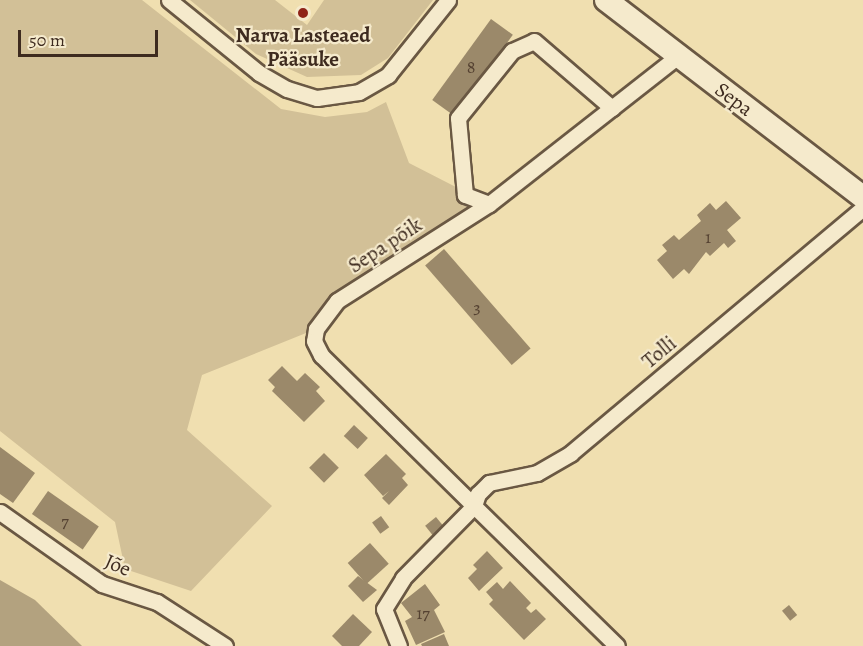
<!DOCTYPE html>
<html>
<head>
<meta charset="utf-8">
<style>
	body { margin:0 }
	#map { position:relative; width:863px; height:646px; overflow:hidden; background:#f0dfb0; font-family:Alegreya,serif }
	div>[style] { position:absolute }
	.green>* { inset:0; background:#d2c097 }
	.water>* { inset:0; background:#b3a27f }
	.building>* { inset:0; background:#9b896a; transform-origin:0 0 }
	.roads { filter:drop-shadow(2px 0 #6a5843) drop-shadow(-2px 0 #6a5843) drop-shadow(0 2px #6a5843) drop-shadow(0 -2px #6a5843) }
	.street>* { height:15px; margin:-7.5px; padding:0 7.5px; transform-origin:7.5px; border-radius:7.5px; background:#f5eacc }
	.secondary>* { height:22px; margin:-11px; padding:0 11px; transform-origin:11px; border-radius:11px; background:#f5eacc }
	.dots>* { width:16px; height:16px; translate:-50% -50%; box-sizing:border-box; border:3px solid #f5eacc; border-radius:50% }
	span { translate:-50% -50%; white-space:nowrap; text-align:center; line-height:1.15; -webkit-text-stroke:4.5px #f5eacc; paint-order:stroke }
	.number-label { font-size:18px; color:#554232 }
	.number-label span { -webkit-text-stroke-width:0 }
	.poi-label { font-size:21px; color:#3e2b1f; font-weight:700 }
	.street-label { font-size:21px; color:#3e2b1f }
	.scale { position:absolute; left:18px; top:30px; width:140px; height:27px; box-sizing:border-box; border:3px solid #3e2b1f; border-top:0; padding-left:8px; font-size:18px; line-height:21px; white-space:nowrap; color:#3e2b1f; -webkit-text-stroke:4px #f5eacc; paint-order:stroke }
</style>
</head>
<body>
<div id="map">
	<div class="green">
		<div style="clip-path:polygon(0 0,142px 0,281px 109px,325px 117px,367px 112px,386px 102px,409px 163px,489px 204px,337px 301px,316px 329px,202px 375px,187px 430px,272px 506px,191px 591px,125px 569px,115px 522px,0 431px)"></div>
		<div style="clip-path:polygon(190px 0,275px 0,307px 25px,324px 0,433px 0,388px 58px,361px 75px,307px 77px,256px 54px)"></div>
	</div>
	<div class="water">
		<div style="clip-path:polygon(0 580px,35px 600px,82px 646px,0 646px)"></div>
	</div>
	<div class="building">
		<div style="left:491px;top:19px;width:27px;height:100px;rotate:36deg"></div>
		<div style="clip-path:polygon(726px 201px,741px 218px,727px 230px,736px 241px,728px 248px,724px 243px,710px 256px,706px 252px,689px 274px,684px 269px,673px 279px,657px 260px,667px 251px,662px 245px,674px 235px,679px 240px,701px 221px,697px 215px,710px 203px,716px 210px)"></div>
		<div style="left:444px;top:249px;width:132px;height:25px;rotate:49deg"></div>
		<div style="clip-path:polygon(282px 366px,297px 381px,305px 373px,320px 387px,316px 391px,325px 401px,304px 422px,272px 391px,275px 387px,268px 380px)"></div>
		<div style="left:354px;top:425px;width:19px;height:15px;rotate:43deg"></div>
		<div style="clip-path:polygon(0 447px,35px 473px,13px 503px,0 494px)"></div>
		<div style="left:324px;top:453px;width:21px;height:21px;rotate:45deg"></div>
		<div style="clip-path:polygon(386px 454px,406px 474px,402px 478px,408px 485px,389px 505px,382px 498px,389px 491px,383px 496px,364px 475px)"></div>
		<div style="left:48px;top:491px;width:62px;height:28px;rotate:35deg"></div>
		<div style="left:381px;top:516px;width:14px;height:11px;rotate:54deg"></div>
		<div style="left:436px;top:517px;width:13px;height:14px;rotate:51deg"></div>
		<div style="left:370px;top:543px;width:28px;height:30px;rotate:48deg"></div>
		<div style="clip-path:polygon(487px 551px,503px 568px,479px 591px,468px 578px,477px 569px,473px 565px)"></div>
		<div style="clip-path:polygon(358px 576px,377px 590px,363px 602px,348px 586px)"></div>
		<div style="clip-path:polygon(510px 581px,531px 603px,526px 608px,531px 613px,536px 609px,546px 619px,524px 640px,489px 604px,493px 600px,486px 592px,497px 582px,503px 589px)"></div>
		<div style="clip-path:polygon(425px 584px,440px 605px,434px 610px,445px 632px,416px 645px,405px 621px,412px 617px,401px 603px)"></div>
		<div style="left:789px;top:605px;width:13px;height:9px;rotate:51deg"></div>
		<div style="clip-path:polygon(353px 614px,372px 632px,359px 646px,342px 646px,332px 636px)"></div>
		<div style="clip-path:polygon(444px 634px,449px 646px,422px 646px,421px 644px)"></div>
	</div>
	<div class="roads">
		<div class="street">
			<div style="left:169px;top:0;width:116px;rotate:39deg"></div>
			<div style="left:259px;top:73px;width:32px;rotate:30deg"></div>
			<div style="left:287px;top:89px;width:31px;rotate:17deg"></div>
			<div style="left:317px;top:98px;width:42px;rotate:-8.1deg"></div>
			<div style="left:359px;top:92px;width:34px;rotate:-30deg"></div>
			<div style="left:388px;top:75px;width:96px;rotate:-51.3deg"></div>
			<div style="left:678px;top:56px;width:240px;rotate:141.9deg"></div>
			<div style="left:489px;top:204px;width:180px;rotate:147.5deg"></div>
			<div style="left:337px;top:301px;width:35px;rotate:127deg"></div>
			<div style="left:316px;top:329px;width:12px;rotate:99deg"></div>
			<div style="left:314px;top:341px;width:16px;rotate:63deg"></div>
			<div style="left:321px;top:355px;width:215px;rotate:44.6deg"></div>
			<div style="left:474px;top:506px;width:13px;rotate:-72deg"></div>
			<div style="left:478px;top:494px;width:16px;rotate:-45deg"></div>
			<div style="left:489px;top:483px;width:49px;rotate:-11.8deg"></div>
			<div style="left:537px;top:473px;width:39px;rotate:-30deg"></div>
			<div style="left:571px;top:453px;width:381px;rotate:-40deg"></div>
			<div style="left:489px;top:204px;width:26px;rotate:-159deg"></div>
			<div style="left:465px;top:195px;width:77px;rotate:-95.2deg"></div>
			<div style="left:458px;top:118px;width:86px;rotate:-51.1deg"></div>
			<div style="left:512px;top:51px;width:24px;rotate:-24deg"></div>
			<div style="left:534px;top:41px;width:103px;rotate:40.7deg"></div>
			<div style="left:0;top:512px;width:125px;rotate:35.2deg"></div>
			<div style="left:102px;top:584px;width:58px;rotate:18.1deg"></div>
			<div style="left:157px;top:602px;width:81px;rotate:32.9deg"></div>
			<div style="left:399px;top:646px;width:40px;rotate:-112deg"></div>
			<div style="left:384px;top:609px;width:36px;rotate:-58deg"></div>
			<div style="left:403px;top:578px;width:101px;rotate:-45.4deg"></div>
			<div style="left:474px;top:506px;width:200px;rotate:44.4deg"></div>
		</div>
		<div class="secondary">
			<div style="left:606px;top:0;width:324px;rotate:37.5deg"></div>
		</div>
	</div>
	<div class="dots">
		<div style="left:303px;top:13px;background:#8f2418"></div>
	</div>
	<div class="number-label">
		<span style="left:471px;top:67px">8</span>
		<span style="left:708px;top:237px">1</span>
		<span style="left:477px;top:307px">3</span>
		<span style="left:65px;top:521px">7</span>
		<span style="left:423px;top:613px">17</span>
	</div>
	<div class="poi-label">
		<span style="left:303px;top:47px">Narva Lasteaed<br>Pääsuke</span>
	</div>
	<div class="street-label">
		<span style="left:734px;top:99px;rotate:37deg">Sepa</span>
		<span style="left:385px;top:245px;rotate:-33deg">Sepa põik</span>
		<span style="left:659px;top:352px;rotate:-40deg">Tolli</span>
		<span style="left:118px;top:565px;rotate:23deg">Jõe</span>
	</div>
	<div class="scale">50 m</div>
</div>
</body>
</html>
